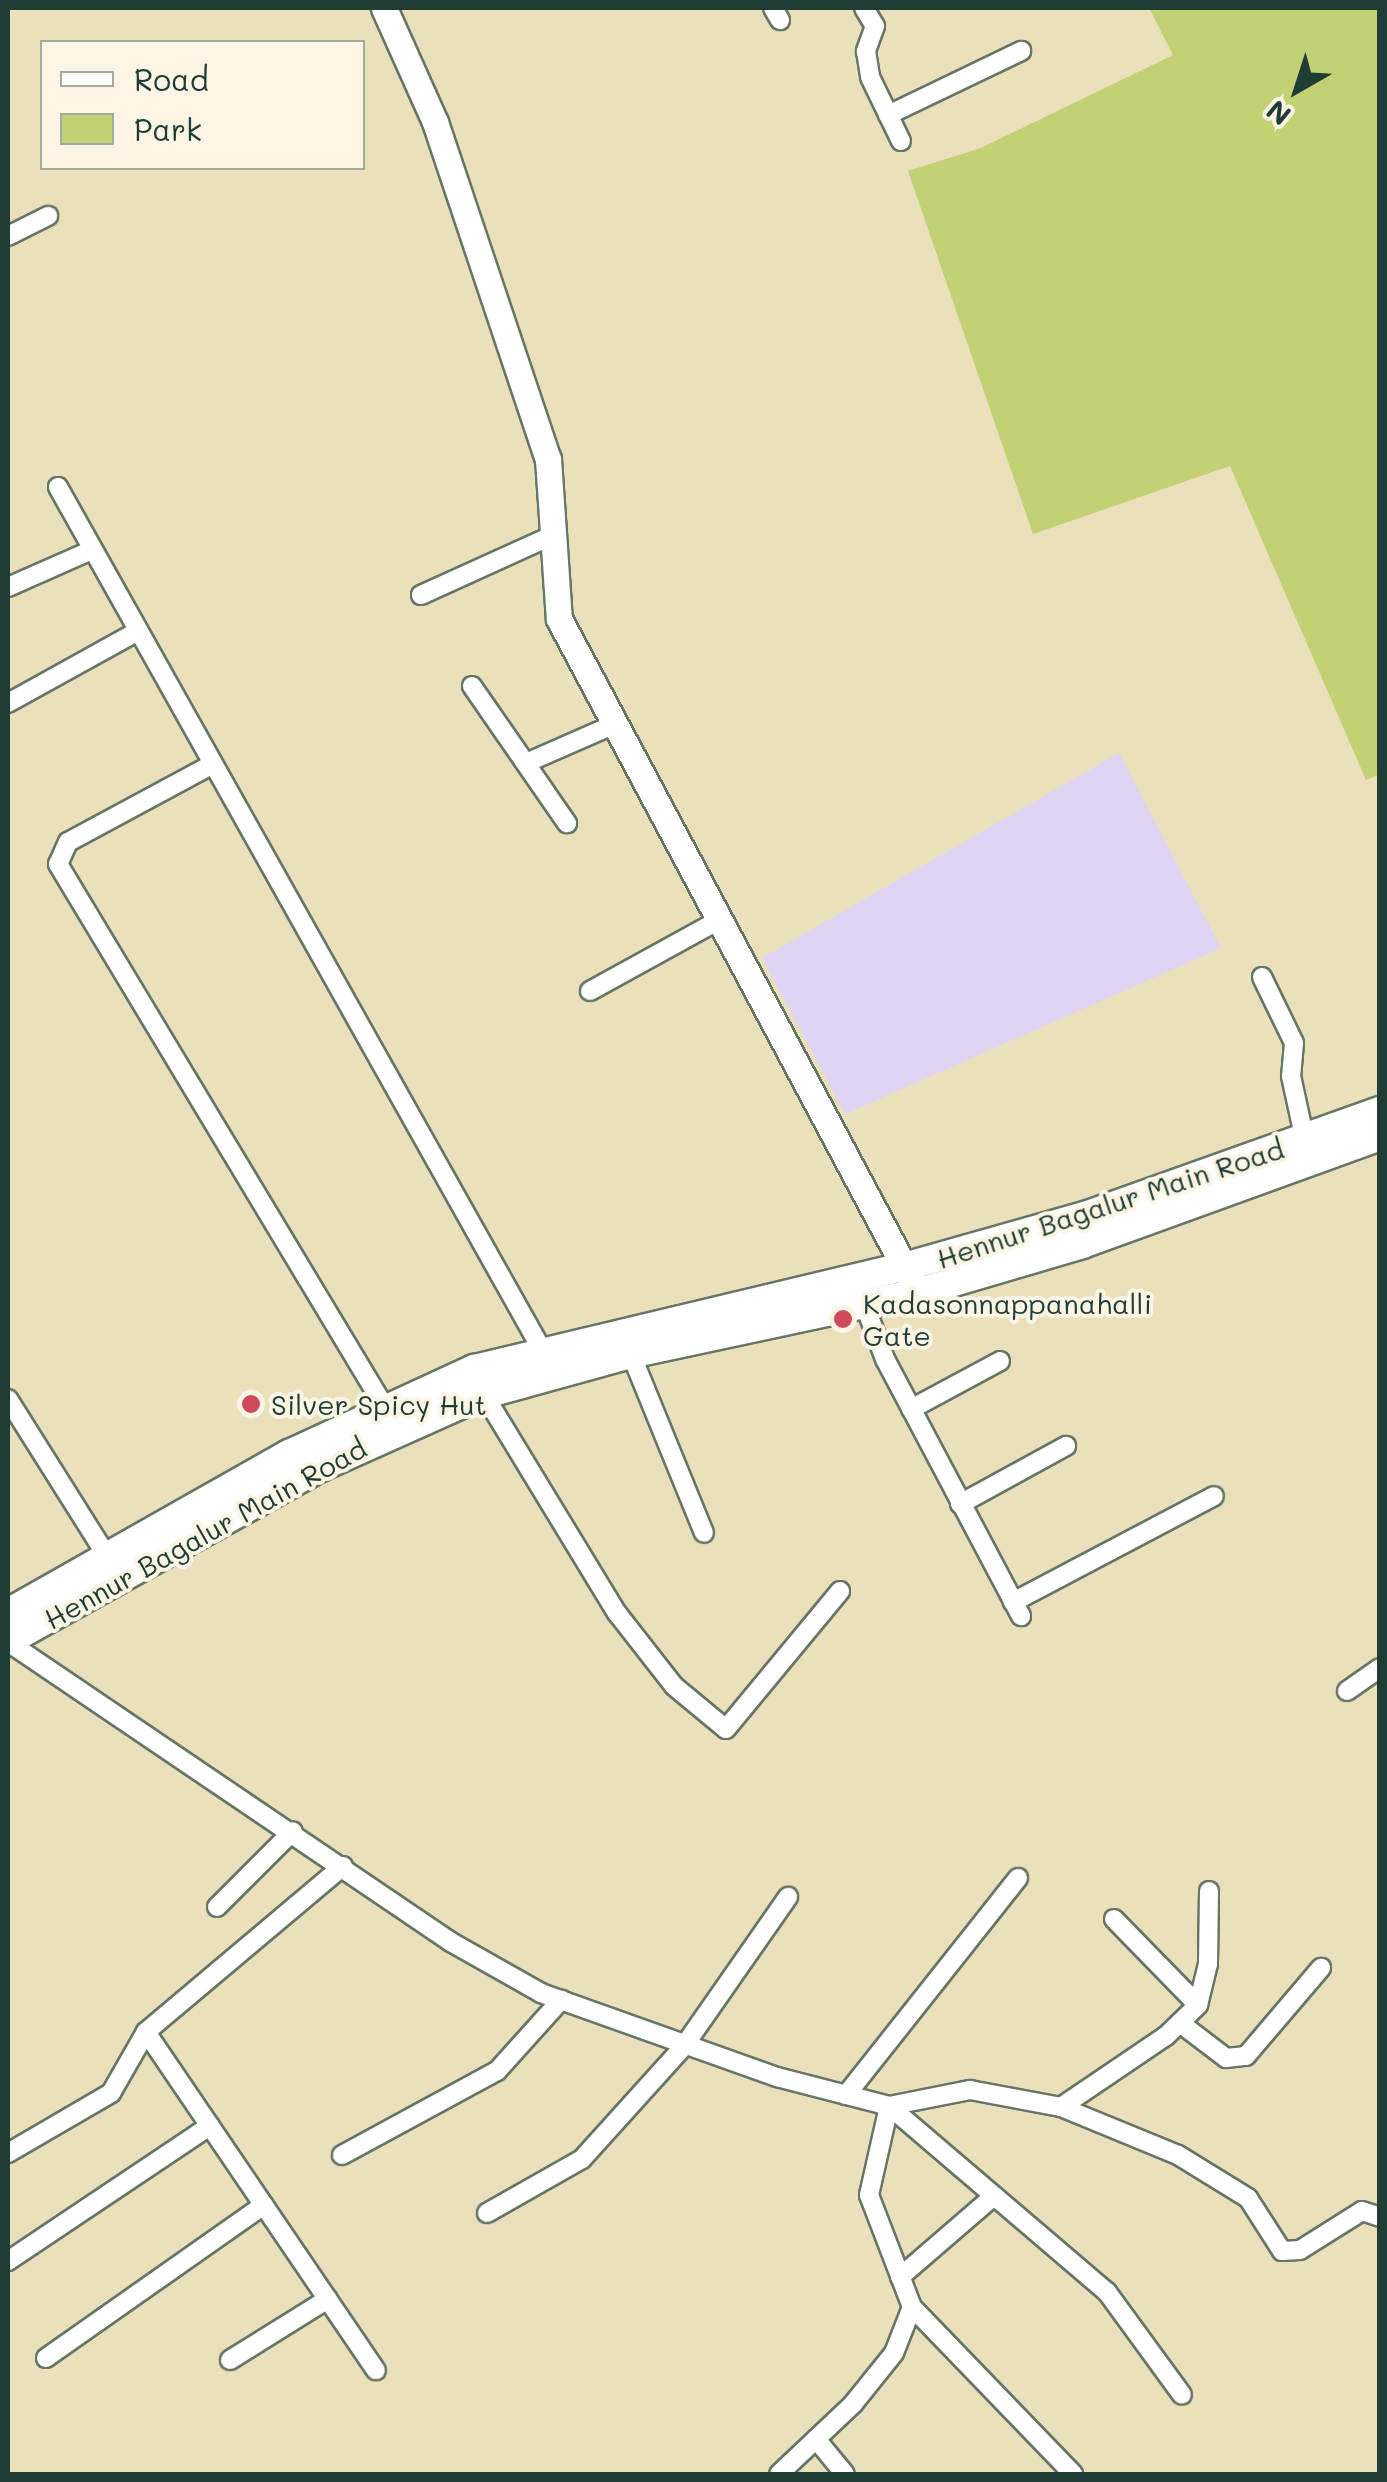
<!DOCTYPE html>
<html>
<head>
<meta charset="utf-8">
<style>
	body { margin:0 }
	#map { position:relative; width:1387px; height:2482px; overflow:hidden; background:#eae0bc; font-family:Mali,sans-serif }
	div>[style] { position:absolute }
	.built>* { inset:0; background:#dfd4f4 }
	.green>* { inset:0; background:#c1d173 }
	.roads { filter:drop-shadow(2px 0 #667664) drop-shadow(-2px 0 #667664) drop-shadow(0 2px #667664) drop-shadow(0 -2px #667664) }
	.street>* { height:18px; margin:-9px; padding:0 9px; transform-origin:9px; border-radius:9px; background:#fff }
	.secondary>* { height:25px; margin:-12.5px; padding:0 12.5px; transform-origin:12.5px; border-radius:12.5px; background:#fff }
	.primary>* { height:28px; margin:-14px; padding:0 14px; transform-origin:14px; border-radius:14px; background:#fff }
	.dots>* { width:28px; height:28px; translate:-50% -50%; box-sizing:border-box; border:5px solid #fcf5e5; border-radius:50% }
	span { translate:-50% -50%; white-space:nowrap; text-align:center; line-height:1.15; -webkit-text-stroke:8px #fcf5e5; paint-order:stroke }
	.street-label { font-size:28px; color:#1f3d34 }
	.poi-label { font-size:28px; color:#1f3d34 }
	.left { translate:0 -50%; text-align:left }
	.frame { position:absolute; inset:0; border:10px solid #1f3d34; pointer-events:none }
	.legend { position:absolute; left:40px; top:40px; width:325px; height:130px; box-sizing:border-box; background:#fcf5e5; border:2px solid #a4ab9e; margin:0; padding:12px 18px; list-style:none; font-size:30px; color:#1f3d34 }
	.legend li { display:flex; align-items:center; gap:20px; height:50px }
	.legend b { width:50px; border:2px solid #a4ab9e }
	.north { position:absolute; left:1247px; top:40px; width:100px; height:100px; -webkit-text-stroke:8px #fcf5e5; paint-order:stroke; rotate:219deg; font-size:28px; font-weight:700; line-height:40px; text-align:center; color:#1f3d34 }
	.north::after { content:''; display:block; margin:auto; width:35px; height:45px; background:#1f3d34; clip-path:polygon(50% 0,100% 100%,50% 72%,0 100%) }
</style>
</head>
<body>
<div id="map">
	<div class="built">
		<div style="clip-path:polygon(1119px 753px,1221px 948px,845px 1114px,762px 958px)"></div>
	</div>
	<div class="green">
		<div style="clip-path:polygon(1149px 8px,1379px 8px,1380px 774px,1366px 780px,1230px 466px,1033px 534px,908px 171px,981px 148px,1173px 55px)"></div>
	</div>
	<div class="roads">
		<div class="street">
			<div style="left:773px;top:8px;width:14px;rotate:60deg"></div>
			<div style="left:864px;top:8px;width:21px;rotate:59deg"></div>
			<div style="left:875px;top:26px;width:27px;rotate:110deg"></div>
			<div style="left:866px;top:51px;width:26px;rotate:81deg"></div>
			<div style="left:870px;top:77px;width:71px;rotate:64.2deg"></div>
			<div style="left:888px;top:115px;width:148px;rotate:-25.7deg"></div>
			<div style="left:8px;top:236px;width:45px;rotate:-26.6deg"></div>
			<div style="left:58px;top:487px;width:987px;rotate:60.71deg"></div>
			<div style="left:8px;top:587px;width:92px;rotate:-23.8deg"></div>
			<div style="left:421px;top:595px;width:145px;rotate:-24.4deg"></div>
			<div style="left:472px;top:686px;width:167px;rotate:55.3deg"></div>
			<div style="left:8px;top:703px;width:149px;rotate:-29deg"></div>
			<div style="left:526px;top:763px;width:97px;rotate:-23.7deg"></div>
			<div style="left:213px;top:764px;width:165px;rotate:151.7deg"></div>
			<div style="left:68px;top:842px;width:24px;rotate:114deg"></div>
			<div style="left:58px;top:864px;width:632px;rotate:58.97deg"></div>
			<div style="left:1262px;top:977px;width:73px;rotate:64.1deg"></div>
			<div style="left:1294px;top:1043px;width:33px;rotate:95deg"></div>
			<div style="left:1291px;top:1076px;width:66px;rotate:77.7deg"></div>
			<div style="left:590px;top:991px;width:149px;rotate:-28.8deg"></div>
			<div style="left:865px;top:1306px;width:57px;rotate:69.3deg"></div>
			<div style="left:885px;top:1359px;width:291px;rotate:62.1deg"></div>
			<div style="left:631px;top:1354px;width:193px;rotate:67.8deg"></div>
			<div style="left:480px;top:1388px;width:263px;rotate:58.7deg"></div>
			<div style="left:617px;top:1613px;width:93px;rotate:52deg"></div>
			<div style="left:674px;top:1686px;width:67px;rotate:39.6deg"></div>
			<div style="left:726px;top:1729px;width:179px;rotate:-50.4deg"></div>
			<div style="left:8px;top:1399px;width:186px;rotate:57.8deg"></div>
			<div style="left:911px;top:1409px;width:101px;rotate:-28.3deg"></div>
			<div style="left:960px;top:1504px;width:121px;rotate:-28.7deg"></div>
			<div style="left:1013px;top:1602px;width:227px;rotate:-27.8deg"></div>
			<div style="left:8px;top:1642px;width:535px;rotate:34.11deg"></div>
			<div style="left:451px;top:1942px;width:103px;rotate:29.5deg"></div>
			<div style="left:541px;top:1993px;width:251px;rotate:19.6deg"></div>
			<div style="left:777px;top:2077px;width:116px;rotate:14.5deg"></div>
			<div style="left:889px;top:2106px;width:83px;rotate:-11.2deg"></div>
			<div style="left:970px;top:2090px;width:93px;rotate:10.6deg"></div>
			<div style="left:1061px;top:2107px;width:126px;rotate:22.3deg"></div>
			<div style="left:1178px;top:2155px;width:82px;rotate:31.6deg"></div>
			<div style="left:1248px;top:2198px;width:63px;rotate:57.3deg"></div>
			<div style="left:1282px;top:2251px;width:18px;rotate:-3deg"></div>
			<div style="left:1300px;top:2250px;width:73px;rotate:-32.2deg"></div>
			<div style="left:1362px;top:2211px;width:19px;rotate:18deg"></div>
			<div style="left:1347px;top:1691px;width:40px;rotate:-34.9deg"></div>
			<div style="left:343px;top:1866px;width:258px;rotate:139.9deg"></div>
			<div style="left:146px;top:2032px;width:409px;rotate:55.8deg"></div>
			<div style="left:217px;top:1907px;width:107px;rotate:-45deg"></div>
			<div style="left:1114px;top:1919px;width:120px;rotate:45.7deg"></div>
			<div style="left:1180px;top:2023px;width:58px;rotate:37.3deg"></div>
			<div style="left:1226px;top:2058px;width:20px;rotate:-6deg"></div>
			<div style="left:1246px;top:2056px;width:116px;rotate:-49.6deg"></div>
			<div style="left:846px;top:2095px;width:277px;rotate:-51.6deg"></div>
			<div style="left:889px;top:2106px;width:287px;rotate:40.5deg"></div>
			<div style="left:1107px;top:2292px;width:127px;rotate:53.9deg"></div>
			<div style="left:1061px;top:2107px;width:127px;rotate:-34.1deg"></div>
			<div style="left:1166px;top:2036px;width:45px;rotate:-44.1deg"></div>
			<div style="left:1198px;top:2005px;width:42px;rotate:-76.3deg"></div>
			<div style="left:1208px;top:1964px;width:73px;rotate:-89.2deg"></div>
			<div style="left:8px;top:2153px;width:119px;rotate:-30.2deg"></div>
			<div style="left:111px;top:2093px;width:70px;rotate:-60.2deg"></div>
			<div style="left:342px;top:2155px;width:176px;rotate:-28.5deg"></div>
			<div style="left:497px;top:2071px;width:96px;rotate:-48deg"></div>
			<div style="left:487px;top:2213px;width:109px;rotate:-29.6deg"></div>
			<div style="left:582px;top:2159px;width:152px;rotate:-47.9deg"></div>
			<div style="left:684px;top:2046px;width:182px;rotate:-55.1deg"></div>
			<div style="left:8px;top:2261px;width:243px;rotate:-33.8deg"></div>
			<div style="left:900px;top:2277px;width:124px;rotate:-40.8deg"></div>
			<div style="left:912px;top:2307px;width:232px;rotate:46deg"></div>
			<div style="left:46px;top:2358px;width:266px;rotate:-35.1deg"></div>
			<div style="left:230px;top:2360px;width:115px;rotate:-31.9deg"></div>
			<div style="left:816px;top:2439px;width:45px;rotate:50.4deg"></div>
			<div style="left:779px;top:2474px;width:102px;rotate:-43.4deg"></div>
			<div style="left:853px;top:2404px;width:65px;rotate:-51.2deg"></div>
			<div style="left:894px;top:2353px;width:49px;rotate:-68.6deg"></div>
			<div style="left:912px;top:2307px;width:120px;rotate:-111deg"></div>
			<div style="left:869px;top:2195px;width:91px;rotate:-77.3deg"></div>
		</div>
		<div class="secondary">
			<div style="left:384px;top:8px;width:125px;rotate:65.9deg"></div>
			<div style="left:435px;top:122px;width:355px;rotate:71.5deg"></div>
			<div style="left:548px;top:459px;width:160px;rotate:86.1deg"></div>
			<div style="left:559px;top:619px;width:752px;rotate:61.94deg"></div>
		</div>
		<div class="primary">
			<div style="left:8px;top:1613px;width:323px;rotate:-29.5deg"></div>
			<div style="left:289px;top:1454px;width:204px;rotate:-24.7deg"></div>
			<div style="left:474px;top:1369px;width:446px;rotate:-13.4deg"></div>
			<div style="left:908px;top:1266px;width:184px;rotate:-15.8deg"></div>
			<div style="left:1085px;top:1216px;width:313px;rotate:-19.6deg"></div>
			<div style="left:8px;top:1641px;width:360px;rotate:-29.1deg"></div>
			<div style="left:323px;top:1466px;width:174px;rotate:-24.1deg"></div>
			<div style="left:482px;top:1395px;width:155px;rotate:-15.4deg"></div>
			<div style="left:631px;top:1354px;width:291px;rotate:-12.1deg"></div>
			<div style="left:916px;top:1293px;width:173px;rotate:-16.4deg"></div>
			<div style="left:1082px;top:1244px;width:317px;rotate:-19.9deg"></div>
		</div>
	</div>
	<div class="dots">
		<div style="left:843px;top:1319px;background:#d1495b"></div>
		<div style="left:251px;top:1404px;background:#d1495b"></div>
	</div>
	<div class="street-label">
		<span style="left:1110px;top:1203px;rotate:-18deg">Hennur Bagalur Main Road</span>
		<span style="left:205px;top:1533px;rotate:-29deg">Hennur Bagalur Main Road</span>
	</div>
	<div class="poi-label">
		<span class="left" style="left:863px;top:1319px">Kadasonnappanahalli<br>Gate</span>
		<span class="left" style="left:271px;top:1404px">Silver Spicy Hut</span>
	</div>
	<div class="frame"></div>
	<ul class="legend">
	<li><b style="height:12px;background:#fff"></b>Road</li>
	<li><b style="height:28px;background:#c1d173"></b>Park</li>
	</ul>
	<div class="north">N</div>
</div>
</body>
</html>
